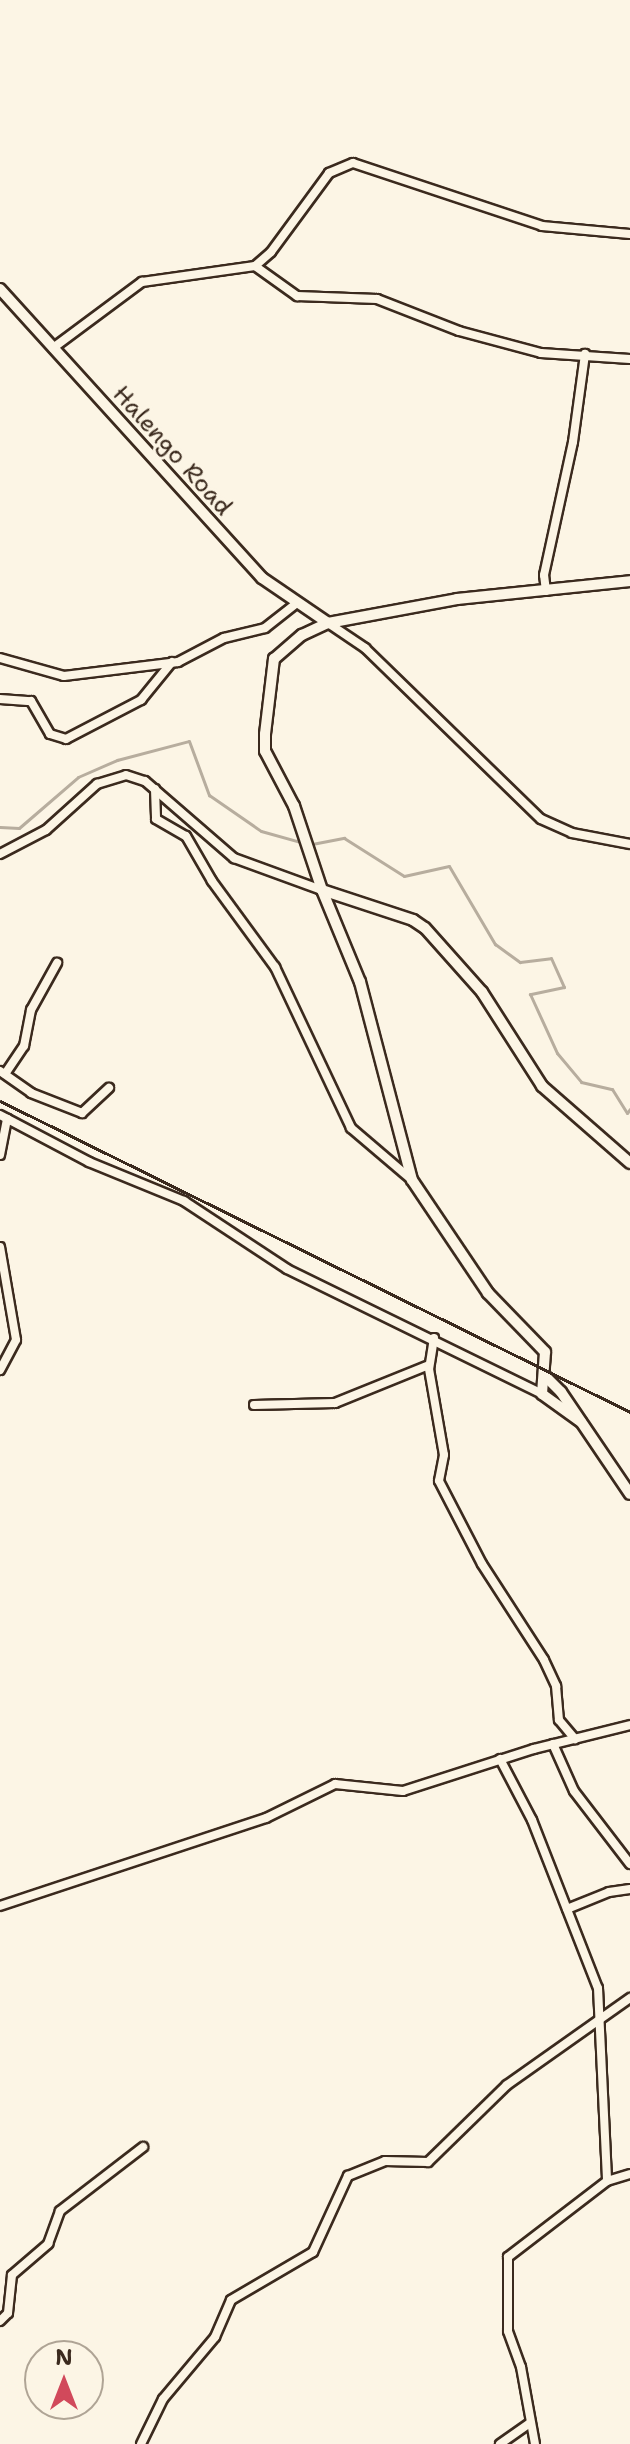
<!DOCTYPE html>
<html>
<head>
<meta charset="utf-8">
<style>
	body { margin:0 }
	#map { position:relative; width:630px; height:2444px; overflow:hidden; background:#fcf5e5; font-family:"Shantell Sans",sans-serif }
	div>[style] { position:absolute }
	.stream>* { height:3px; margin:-1.5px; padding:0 1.5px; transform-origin:1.5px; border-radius:1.5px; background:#b7ad9e }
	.roads { filter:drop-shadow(2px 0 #3b2a1e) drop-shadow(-2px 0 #3b2a1e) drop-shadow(0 2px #3b2a1e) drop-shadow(0 -2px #3b2a1e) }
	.minor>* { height:8px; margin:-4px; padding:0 4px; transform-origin:4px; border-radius:4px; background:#fcf5e5 }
	.tertiary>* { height:10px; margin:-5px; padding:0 5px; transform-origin:5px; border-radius:5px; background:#fcf5e5 }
	.rail>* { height:3px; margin:-1.5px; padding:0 1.5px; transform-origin:1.5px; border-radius:1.5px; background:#3b2a1e }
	span { translate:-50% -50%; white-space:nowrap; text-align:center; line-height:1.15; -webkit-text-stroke:6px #fcf5e5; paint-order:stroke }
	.street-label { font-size:24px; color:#3b2a1e }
	.north { position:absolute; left:24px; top:2340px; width:80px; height:80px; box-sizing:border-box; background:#fcf5e5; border:2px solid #afa495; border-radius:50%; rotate:0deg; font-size:22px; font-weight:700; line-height:32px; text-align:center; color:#3b2a1e }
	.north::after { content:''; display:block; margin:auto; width:28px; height:36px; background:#d1495b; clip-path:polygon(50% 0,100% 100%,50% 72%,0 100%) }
</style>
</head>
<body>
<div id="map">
	<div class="stream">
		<div style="left:0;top:827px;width:19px;rotate:3deg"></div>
		<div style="left:19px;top:828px;width:78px;rotate:-40.8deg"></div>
		<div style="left:78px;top:777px;width:43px;rotate:-23.6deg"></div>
		<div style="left:117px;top:760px;width:74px;rotate:-14.8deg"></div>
		<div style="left:189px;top:741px;width:58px;rotate:69.7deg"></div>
		<div style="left:209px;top:795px;width:63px;rotate:34.7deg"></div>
		<div style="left:261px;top:831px;width:45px;rotate:15.6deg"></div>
		<div style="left:312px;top:844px;width:33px;rotate:-11deg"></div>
		<div style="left:344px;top:838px;width:71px;rotate:32.3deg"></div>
		<div style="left:404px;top:876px;width:46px;rotate:-12.5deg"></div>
		<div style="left:449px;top:866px;width:91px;rotate:59.5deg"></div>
		<div style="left:495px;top:944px;width:31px;rotate:36deg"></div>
		<div style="left:520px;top:962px;width:31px;rotate:-7deg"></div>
		<div style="left:551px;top:958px;width:32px;rotate:66deg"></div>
		<div style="left:564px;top:987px;width:35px;rotate:168deg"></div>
		<div style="left:530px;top:994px;width:65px;rotate:65.4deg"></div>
		<div style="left:557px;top:1053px;width:38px;rotate:50deg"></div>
		<div style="left:581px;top:1082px;width:32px;rotate:13deg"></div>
		<div style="left:612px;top:1089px;width:28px;rotate:58deg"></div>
		<div style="left:627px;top:1113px;width:5px;rotate:-53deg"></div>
	</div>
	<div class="roads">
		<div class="minor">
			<div style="left:255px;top:266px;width:52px;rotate:35.5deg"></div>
			<div style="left:297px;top:296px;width:80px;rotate:2.1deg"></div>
			<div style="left:377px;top:299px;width:88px;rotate:21.3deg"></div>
			<div style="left:459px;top:331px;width:85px;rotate:15deg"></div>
			<div style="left:541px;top:353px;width:89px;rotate:3.9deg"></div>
			<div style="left:53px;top:348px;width:111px;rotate:-36.6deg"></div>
			<div style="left:142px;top:282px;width:114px;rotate:-8.1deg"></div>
			<div style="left:255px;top:266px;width:21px;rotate:-41deg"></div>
			<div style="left:271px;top:252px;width:98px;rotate:-53.7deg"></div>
			<div style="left:329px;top:173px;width:26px;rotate:-23deg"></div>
			<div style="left:353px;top:163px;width:199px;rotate:18.4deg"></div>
			<div style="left:542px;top:226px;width:88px;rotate:5.2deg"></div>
			<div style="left:546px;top:591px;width:16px;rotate:-97deg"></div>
			<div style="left:544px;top:575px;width:136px;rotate:-77.7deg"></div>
			<div style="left:573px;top:442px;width:89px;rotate:-82.2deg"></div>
			<div style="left:328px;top:623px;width:45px;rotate:34deg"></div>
			<div style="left:365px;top:648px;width:245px;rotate:44.2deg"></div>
			<div style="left:541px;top:819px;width:34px;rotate:24deg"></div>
			<div style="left:572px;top:833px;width:59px;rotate:10.7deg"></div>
			<div style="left:0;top:658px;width:66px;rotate:15.7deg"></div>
			<div style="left:64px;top:676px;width:115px;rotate:-7deg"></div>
			<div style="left:178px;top:662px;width:52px;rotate:-27.6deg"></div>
			<div style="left:224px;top:638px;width:42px;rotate:-13.7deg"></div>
			<div style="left:265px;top:628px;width:37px;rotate:-38deg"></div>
			<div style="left:0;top:699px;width:31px;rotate:4deg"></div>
			<div style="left:31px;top:701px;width:38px;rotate:60deg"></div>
			<div style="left:50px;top:734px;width:17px;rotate:17deg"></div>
			<div style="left:66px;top:739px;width:85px;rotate:-27.5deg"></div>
			<div style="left:141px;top:700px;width:49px;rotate:-50.8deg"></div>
			<div style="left:155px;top:789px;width:30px;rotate:88deg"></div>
			<div style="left:156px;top:819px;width:34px;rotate:30deg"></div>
			<div style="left:186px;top:836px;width:52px;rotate:60deg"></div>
			<div style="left:212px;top:881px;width:107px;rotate:53.8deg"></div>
			<div style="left:275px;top:967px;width:178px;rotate:64.7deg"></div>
			<div style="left:351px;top:1128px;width:80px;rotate:40.4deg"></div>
			<div style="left:0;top:854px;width:52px;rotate:-27.6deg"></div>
			<div style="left:46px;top:830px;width:69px;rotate:-42deg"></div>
			<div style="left:97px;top:784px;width:30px;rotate:-17deg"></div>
			<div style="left:126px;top:775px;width:20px;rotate:18deg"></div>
			<div style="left:145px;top:781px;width:118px;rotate:40.9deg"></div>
			<div style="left:234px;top:858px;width:94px;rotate:20deg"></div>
			<div style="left:0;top:1071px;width:38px;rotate:35deg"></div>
			<div style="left:31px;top:1093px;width:55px;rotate:21.4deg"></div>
			<div style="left:82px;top:1113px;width:37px;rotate:-43deg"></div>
			<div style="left:5px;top:1074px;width:34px;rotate:-56deg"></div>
			<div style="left:24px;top:1046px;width:37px;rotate:-79deg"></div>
			<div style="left:31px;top:1010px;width:54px;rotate:-61deg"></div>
			<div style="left:0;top:1115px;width:101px;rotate:27.8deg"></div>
			<div style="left:89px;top:1162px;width:103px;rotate:22.3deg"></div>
			<div style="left:184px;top:1201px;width:123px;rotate:33.4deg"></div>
			<div style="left:287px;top:1269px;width:284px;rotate:26.1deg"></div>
			<div style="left:0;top:1155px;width:37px;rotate:-79deg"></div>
			<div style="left:0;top:1247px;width:94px;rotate:80.2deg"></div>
			<div style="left:16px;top:1340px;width:34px;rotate:118deg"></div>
			<div style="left:434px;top:1338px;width:31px;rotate:99deg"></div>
			<div style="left:429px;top:1369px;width:87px;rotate:80.1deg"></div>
			<div style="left:444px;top:1455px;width:26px;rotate:101deg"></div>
			<div style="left:439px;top:1481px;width:93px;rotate:62.6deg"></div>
			<div style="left:482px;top:1564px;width:114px;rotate:57.1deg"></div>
			<div style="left:544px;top:1660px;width:29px;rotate:65deg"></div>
			<div style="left:556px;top:1686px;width:34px;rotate:85deg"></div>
			<div style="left:559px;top:1720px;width:25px;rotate:50deg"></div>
			<div style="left:254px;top:1405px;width:81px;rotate:-1.4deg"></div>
			<div style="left:335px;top:1403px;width:101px;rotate:-22deg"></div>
			<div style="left:553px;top:1744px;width:51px;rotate:65.9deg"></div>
			<div style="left:574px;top:1791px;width:92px;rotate:52.5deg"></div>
			<div style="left:500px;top:1759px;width:69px;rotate:62.3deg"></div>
			<div style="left:532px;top:1820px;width:180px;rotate:68.6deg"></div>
			<div style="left:598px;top:1988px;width:193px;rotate:87.3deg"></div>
			<div style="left:0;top:1906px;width:280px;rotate:-18.3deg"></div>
			<div style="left:266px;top:1818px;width:77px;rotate:-26.2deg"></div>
			<div style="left:335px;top:1784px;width:68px;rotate:5.9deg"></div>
			<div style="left:403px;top:1791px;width:138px;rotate:-17.8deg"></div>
			<div style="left:534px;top:1749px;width:99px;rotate:-14deg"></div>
			<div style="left:567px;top:1909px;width:45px;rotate:-22deg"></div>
			<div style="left:609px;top:1892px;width:21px;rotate:-8deg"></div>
			<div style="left:0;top:2321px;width:11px;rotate:-45deg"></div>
			<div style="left:8px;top:2313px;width:38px;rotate:-84deg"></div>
			<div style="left:12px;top:2275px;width:48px;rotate:-40.7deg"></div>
			<div style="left:48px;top:2244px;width:35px;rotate:-70deg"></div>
			<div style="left:60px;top:2211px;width:105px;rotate:-37.6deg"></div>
			<div style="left:141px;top:2444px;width:50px;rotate:-63.9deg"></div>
			<div style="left:163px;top:2399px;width:81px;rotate:-50deg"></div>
			<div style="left:215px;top:2337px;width:40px;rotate:-66.6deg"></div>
			<div style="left:231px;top:2300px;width:95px;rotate:-30.3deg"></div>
			<div style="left:313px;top:2252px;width:84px;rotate:-65.3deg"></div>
			<div style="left:348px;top:2176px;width:40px;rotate:-22deg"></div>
			<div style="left:385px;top:2161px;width:43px;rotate:1.3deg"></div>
			<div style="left:428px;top:2162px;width:110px;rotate:-44.3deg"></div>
			<div style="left:507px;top:2085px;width:151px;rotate:-35.3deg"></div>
			<div style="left:500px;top:2444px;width:37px;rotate:-35deg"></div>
			<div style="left:535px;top:2444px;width:78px;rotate:-100.3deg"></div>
			<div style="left:521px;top:2367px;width:38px;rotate:-110deg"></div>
			<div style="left:508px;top:2331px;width:74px;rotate:-90deg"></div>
			<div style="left:508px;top:2257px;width:125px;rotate:-37.5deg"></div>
			<div style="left:607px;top:2181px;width:24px;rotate:-17deg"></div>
		</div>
		<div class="tertiary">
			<div style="left:0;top:289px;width:390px;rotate:47.8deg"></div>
			<div style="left:262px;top:578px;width:80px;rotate:34.3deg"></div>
			<div style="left:322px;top:890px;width:96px;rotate:18.2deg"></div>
			<div style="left:413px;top:920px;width:14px;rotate:34deg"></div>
			<div style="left:425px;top:928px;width:86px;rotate:48.3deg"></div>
			<div style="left:482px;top:992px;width:112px;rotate:57.4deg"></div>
			<div style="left:542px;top:1086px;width:117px;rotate:41.2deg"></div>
			<div style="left:544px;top:1375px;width:24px;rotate:45deg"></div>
			<div style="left:561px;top:1392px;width:123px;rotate:55.9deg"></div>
			<div style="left:581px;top:1422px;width:48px;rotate:-144.3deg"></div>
			<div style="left:542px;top:1394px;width:42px;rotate:-85.9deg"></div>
			<div style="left:545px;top:1352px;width:82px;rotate:-134deg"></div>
			<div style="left:488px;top:1293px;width:136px;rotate:-123.9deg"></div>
			<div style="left:412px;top:1180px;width:205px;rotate:-104.7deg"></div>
			<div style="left:360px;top:982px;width:100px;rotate:-112.4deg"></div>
			<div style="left:322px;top:890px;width:89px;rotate:-108.4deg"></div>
			<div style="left:294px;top:806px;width:62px;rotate:-117.8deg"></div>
			<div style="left:265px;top:751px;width:17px;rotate:-90deg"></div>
			<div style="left:265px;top:734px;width:76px;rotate:-83.2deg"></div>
			<div style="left:274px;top:659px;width:37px;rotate:-41deg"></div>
			<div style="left:302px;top:635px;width:29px;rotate:-25deg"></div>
			<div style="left:328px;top:623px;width:131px;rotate:-10.5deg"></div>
			<div style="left:457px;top:599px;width:174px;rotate:-5.9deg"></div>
		</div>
	</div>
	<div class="rail">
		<div style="left:0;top:1101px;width:703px;rotate:26.27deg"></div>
	</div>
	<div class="street-label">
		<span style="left:172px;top:451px;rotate:48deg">Halengo Road</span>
	</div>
	<div class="north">N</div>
</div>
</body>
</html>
